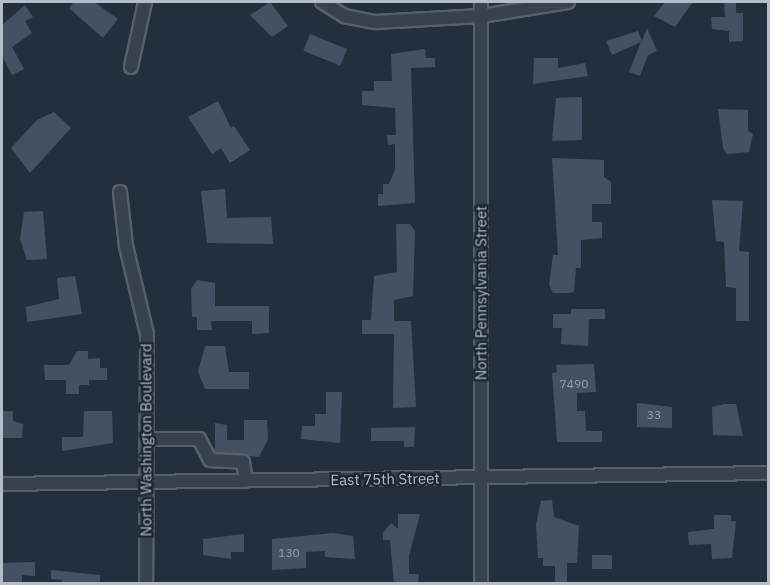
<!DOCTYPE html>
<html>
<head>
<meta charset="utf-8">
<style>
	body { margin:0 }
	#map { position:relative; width:770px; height:585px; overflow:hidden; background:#242f3e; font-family:"IBM Plex Sans",sans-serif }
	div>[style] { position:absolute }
	.building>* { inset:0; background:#455162; transform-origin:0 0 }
	.roads { filter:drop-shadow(2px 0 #565f6c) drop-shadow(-2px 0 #565f6c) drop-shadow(0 2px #565f6c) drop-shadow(0 -2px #565f6c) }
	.minor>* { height:12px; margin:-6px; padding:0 6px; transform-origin:6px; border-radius:6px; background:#38414e }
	span { translate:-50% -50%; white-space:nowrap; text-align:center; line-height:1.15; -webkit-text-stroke:5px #1d2633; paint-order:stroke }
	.number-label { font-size:12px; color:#98a1af }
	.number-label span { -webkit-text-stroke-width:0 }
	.street-label { font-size:15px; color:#b4bcc9 }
	.frame { position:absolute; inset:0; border:3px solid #b4bcc9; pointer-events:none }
</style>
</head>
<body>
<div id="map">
	<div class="building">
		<div style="clip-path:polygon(74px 2px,94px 2px,118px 19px,103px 38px,69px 8px)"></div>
		<div style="clip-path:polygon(270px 2px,288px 26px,272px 37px,250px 15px)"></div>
		<div style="clip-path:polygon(665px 2px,693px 2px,675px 27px,654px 16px)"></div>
		<div style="clip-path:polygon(724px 2px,736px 2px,736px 13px,743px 13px,743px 41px,729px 42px,729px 31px,712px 29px,711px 17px,725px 17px)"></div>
		<div style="clip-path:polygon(25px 5px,33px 17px,25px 21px,32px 33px,12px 47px,24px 69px,12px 75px,2px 56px,2px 25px)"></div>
		<div style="clip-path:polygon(647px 28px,657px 51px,648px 55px,640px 76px,629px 72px,641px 42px,612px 55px,606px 41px,638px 31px,642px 41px)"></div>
		<div style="left:310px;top:34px;width:40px;height:18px;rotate:22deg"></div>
		<div style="clip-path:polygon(425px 49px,426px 58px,435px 58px,435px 67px,411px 68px,415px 203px,378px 206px,378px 194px,383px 194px,383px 184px,389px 184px,395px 170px,395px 144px,388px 145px,387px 135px,396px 135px,395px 108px,362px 105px,362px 91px,374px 91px,374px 81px,392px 81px,391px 54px)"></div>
		<div style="clip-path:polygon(534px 58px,558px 58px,558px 68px,585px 63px,588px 76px,533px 84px)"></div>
		<div style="clip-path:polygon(582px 97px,582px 140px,552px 141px,556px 98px)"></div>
		<div style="clip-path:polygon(218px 101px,231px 128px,234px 126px,250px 150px,230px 163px,221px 148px,212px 154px,188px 117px)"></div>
		<div style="clip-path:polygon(718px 109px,748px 110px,748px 131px,753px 134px,749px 152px,727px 154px,723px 148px)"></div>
		<div style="clip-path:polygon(54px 112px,71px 128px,30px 173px,11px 148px,37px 120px)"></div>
		<div style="clip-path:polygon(552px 158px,604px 160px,604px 177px,611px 182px,611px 204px,592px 204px,592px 222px,602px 222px,602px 238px,581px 240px,581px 268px,576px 268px,574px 292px,568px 293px,553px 293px,549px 285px,553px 255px,558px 255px)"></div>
		<div style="clip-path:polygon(225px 189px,227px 218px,271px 217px,273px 244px,207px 243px,201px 191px)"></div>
		<div style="clip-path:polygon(712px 200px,743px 201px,739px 251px,749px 252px,749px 321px,736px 321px,736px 288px,726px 287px,724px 242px,716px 241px)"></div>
		<div style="clip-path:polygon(43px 211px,47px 259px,27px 260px,20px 239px,24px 212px)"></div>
		<div style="clip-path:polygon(396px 224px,410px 224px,415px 231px,413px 296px,394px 300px,394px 321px,411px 321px,416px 407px,393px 408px,394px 334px,362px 334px,362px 320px,371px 320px,374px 276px,397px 272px)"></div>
		<div style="clip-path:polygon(75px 276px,82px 314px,27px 322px,26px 307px,59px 299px,57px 278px)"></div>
		<div style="clip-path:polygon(197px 280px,215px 283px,215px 306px,269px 306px,269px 333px,252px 334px,252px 321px,211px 321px,212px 330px,197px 330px,197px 317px,192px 317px,191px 289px)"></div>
		<div style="clip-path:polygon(571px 309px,605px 309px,605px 319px,589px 319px,588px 346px,561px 344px,562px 328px,553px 328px,553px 314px,571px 314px)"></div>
		<div style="clip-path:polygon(205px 346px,225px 346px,229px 372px,249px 372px,249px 389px,205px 389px,198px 372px)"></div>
		<div style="clip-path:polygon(77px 351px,88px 351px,88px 359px,100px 358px,100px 368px,107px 368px,107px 380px,89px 380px,89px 385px,79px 385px,79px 394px,66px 394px,66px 380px,45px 380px,44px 365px,69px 365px)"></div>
		<div style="clip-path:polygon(594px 364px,596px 392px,577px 393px,577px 411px,585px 411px,586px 431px,602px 431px,602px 442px,557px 442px,552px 373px,557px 372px,556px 365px)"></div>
		<div style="clip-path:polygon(326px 392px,342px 392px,340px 443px,301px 439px,302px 426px,315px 426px,315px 414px,326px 414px)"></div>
		<div style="clip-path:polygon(637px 403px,672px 407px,672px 428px,637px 427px)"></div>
		<div style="clip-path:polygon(724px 404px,736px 404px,743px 436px,713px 435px,712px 407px)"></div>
		<div style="clip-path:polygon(2px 411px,13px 411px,13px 421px,23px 424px,22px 438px,2px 438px)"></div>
		<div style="clip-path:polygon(84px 411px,112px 411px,113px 443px,62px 451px,62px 437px,83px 437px)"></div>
		<div style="clip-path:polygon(244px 420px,267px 420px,268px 439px,259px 457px,215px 452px,215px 423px,227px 425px,227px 440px,244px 440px)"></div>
		<div style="clip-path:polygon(415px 427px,414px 447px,404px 447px,404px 441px,371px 441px,371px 428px)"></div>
		<div style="clip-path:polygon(552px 500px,554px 517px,579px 526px,577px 563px,567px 563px,567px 584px,555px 584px,555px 566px,543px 566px,543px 558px,538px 558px,536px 524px,541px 501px)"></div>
		<div style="clip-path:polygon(398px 514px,420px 514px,409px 556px,409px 574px,419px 574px,418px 584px,394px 584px,390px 540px,383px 540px,383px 533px,391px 523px,398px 529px)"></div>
		<div style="clip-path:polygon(714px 515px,731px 515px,731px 521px,736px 521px,732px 558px,712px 559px,711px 544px,689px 545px,688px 532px,714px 529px)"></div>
		<div style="clip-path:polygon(333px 533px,353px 536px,355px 559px,325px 557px,325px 551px,306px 552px,306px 568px,272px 570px,272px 539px)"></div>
		<div style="clip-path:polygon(244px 534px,244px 552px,231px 552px,231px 559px,203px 555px,203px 539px)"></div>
		<div style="left:592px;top:555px;width:20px;height:14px"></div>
		<div style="clip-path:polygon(35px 562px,35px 576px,22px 575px,22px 584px,2px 584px,2px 563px)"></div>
		<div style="clip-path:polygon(51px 570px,100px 575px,100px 584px,62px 584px,62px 580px,51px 579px)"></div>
	</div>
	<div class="roads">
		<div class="minor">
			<div style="left:322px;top:2px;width:26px;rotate:32deg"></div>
			<div style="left:344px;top:16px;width:33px;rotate:11deg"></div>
			<div style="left:376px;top:22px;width:105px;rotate:-3.3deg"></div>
			<div style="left:481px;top:16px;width:88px;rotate:-9.1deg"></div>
			<div style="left:481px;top:2px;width:582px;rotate:90deg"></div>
			<div style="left:131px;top:67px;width:66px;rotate:-77.8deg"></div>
			<div style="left:120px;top:192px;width:54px;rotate:83.7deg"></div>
			<div style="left:126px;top:246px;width:90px;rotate:76.6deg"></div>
			<div style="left:147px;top:334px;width:250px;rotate:90.2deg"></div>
			<div style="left:146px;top:439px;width:53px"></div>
			<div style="left:199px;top:439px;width:24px;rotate:62deg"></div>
			<div style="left:210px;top:460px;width:33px;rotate:3deg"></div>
			<div style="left:243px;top:462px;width:19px;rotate:81deg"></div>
			<div style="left:2px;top:484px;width:766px;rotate:-0.82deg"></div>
		</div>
	</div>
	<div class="number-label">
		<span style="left:574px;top:384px">7490</span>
		<span style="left:654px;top:415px">33</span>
		<span style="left:289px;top:553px">130</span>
	</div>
	<div class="street-label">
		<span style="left:481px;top:293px;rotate:-90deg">North Pennsylvania Street</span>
		<span style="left:146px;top:440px;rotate:-90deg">North Washington Boulevard</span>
		<span style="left:385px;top:479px;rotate:-1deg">East 75th Street</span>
	</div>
	<div class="frame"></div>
</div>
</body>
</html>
